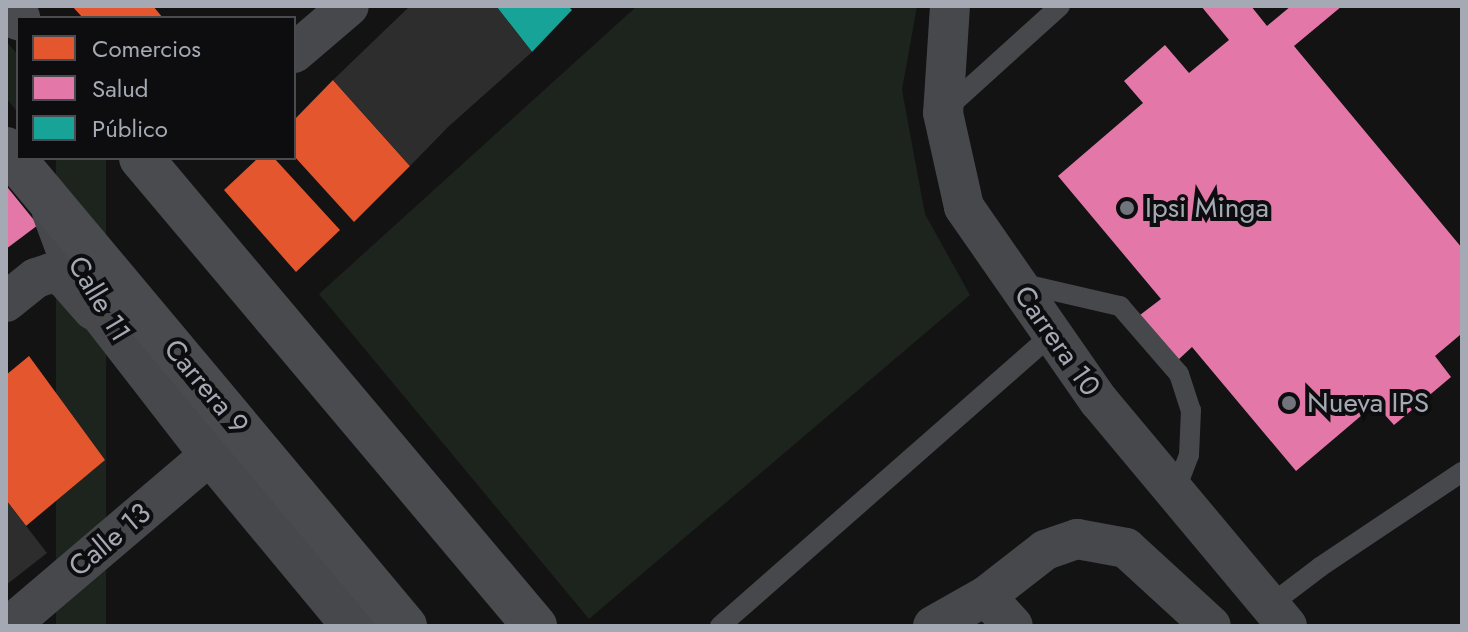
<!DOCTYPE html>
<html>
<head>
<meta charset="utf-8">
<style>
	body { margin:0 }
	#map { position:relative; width:1468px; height:632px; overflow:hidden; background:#131313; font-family:Jost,sans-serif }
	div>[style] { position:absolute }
	.green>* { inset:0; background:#1d231d; transform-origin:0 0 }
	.shops>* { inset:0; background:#e4572e }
	.health>* { inset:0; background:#e377a8 }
	.public>* { inset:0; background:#17a398 }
	.building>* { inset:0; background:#2d2d2e }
	.service>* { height:20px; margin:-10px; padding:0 10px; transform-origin:10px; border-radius:10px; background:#47484c }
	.minor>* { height:40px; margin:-20px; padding:0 20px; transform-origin:20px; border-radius:20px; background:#47484c }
	.tertiary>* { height:44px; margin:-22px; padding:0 22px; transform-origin:22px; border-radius:22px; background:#47484c }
	.primary>* { height:44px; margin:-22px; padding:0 22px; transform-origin:22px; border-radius:22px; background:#494b4e }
	.dots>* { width:22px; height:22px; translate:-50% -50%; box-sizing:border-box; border:4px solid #0d0d0f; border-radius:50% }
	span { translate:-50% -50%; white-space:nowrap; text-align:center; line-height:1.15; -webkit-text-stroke:8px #0d0d0f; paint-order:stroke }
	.poi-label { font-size:28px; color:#a4a9b4 }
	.left { translate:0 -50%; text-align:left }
	.street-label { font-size:28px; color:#a4a9b4 }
	.frame { position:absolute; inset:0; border:8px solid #a4a9b4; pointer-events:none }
	.legend { position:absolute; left:16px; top:16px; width:280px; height:144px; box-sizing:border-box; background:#0d0d0f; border:2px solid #494b51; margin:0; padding:10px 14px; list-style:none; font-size:24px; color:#a4a9b4 }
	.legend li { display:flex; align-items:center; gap:16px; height:40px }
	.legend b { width:40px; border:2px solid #494b51 }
</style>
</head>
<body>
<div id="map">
	<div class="green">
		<div style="clip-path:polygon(637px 6px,917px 6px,902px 90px,925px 214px,970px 295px,589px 619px,319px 294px)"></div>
		<div style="clip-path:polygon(6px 41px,18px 55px,18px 113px,6px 98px)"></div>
		<div style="left:56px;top:158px;width:50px;height:610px"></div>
	</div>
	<div class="shops">
		<div style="clip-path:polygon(72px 6px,153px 6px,163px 18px,83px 18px)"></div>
		<div style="clip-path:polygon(333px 80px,410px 166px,354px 222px,294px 156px,294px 120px)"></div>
		<div style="clip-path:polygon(258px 158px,274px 158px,340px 230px,296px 272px,224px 190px)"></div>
		<div style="clip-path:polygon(29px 356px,105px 460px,26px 526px,6px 500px,6px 375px)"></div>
	</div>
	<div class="health">
		<div style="clip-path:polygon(1201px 6px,1251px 6px,1267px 26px,1291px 6px,1342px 6px,1294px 46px,1462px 248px,1462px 338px,1460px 335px,1435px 356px,1451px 377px,1394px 425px,1375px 404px,1296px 471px,1192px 347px,1178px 360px,1140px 315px,1161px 299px,1058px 176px,1143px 103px,1124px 81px,1165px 45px,1189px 73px,1229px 40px)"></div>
		<div style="clip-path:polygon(8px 188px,38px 225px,6px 249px,6px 189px)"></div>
	</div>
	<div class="public">
		<div style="clip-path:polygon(496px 6px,568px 6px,572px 10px,532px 52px)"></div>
	</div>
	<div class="building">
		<div style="clip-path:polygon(410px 6px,496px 6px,532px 52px,448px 127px,410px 166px,333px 80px)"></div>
		<div style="clip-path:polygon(6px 500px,47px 553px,6px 585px)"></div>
	</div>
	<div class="service">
		<div style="left:945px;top:110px;width:155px;rotate:-42.1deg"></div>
		<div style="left:1020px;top:283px;width:103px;rotate:13deg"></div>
		<div style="left:1120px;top:306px;width:90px;rotate:49.1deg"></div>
		<div style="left:1179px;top:374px;width:38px;rotate:72deg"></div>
		<div style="left:1191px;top:410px;width:45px;rotate:92.5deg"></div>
		<div style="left:1189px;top:455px;width:40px;rotate:111deg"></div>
		<div style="left:1270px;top:605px;width:63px;rotate:-37.2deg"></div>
		<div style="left:1320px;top:567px;width:171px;rotate:-33.8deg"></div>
		<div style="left:720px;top:626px;width:442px;rotate:-41.3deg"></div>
	</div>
	<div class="minor">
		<div style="left:950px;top:6px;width:107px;rotate:93.7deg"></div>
		<div style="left:943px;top:113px;width:96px;rotate:77.4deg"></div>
		<div style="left:964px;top:207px;width:236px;rotate:55.2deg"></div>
		<div style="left:1099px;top:401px;width:293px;rotate:50.1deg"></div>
		<div style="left:294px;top:53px;width:72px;rotate:-40.5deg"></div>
		<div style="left:6px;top:302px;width:38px;rotate:-39deg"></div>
		<div style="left:36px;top:278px;width:16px;rotate:-18deg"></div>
		<div style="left:51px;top:273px;width:14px;rotate:17deg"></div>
		<div style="left:64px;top:277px;width:44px;rotate:48.7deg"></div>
		<div style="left:986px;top:596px;width:75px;rotate:-37.9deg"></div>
		<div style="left:1045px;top:550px;width:34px;rotate:-19deg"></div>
		<div style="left:1077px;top:539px;width:50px;rotate:10.4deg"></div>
		<div style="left:1126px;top:548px;width:115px;rotate:42.5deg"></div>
		<div style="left:9px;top:626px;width:265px;rotate:-40.4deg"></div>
		<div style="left:933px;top:626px;width:61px;rotate:-29.5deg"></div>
		<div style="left:986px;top:596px;width:40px;rotate:48deg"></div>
	</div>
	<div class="tertiary">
		<div style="left:54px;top:212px;width:49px;rotate:69.7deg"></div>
		<div style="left:71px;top:258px;width:62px;rotate:60.9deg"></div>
		<div style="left:101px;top:312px;width:180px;rotate:52.2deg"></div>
		<div style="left:211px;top:454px;width:224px;rotate:50.3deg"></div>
	</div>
	<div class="primary">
		<div style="left:8px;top:6px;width:16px;rotate:50deg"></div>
		<div style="left:6px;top:149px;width:622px;rotate:50.09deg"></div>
		<div style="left:141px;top:158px;width:612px;rotate:49.91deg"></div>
	</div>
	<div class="dots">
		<div style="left:1127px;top:208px;background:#71747c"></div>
		<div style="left:1289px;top:403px;background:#71747c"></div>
	</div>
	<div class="poi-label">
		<span class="left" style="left:1145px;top:208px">Ipsi Minga</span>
		<span class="left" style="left:1307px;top:403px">Nueva IPS</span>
	</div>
	<div class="street-label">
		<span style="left:99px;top:299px;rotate:59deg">Calle 11</span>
		<span style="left:1057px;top:341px;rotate:55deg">Carrera 10</span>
		<span style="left:206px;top:387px;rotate:50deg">Carrera 9</span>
		<span style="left:110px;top:540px;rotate:-40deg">Calle 13</span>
	</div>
	<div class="frame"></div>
	<ul class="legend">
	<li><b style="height:22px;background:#e4572e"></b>Comercios</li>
	<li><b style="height:22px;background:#e377a8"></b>Salud</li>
	<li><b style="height:22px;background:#17a398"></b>Público</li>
	</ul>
</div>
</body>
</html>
